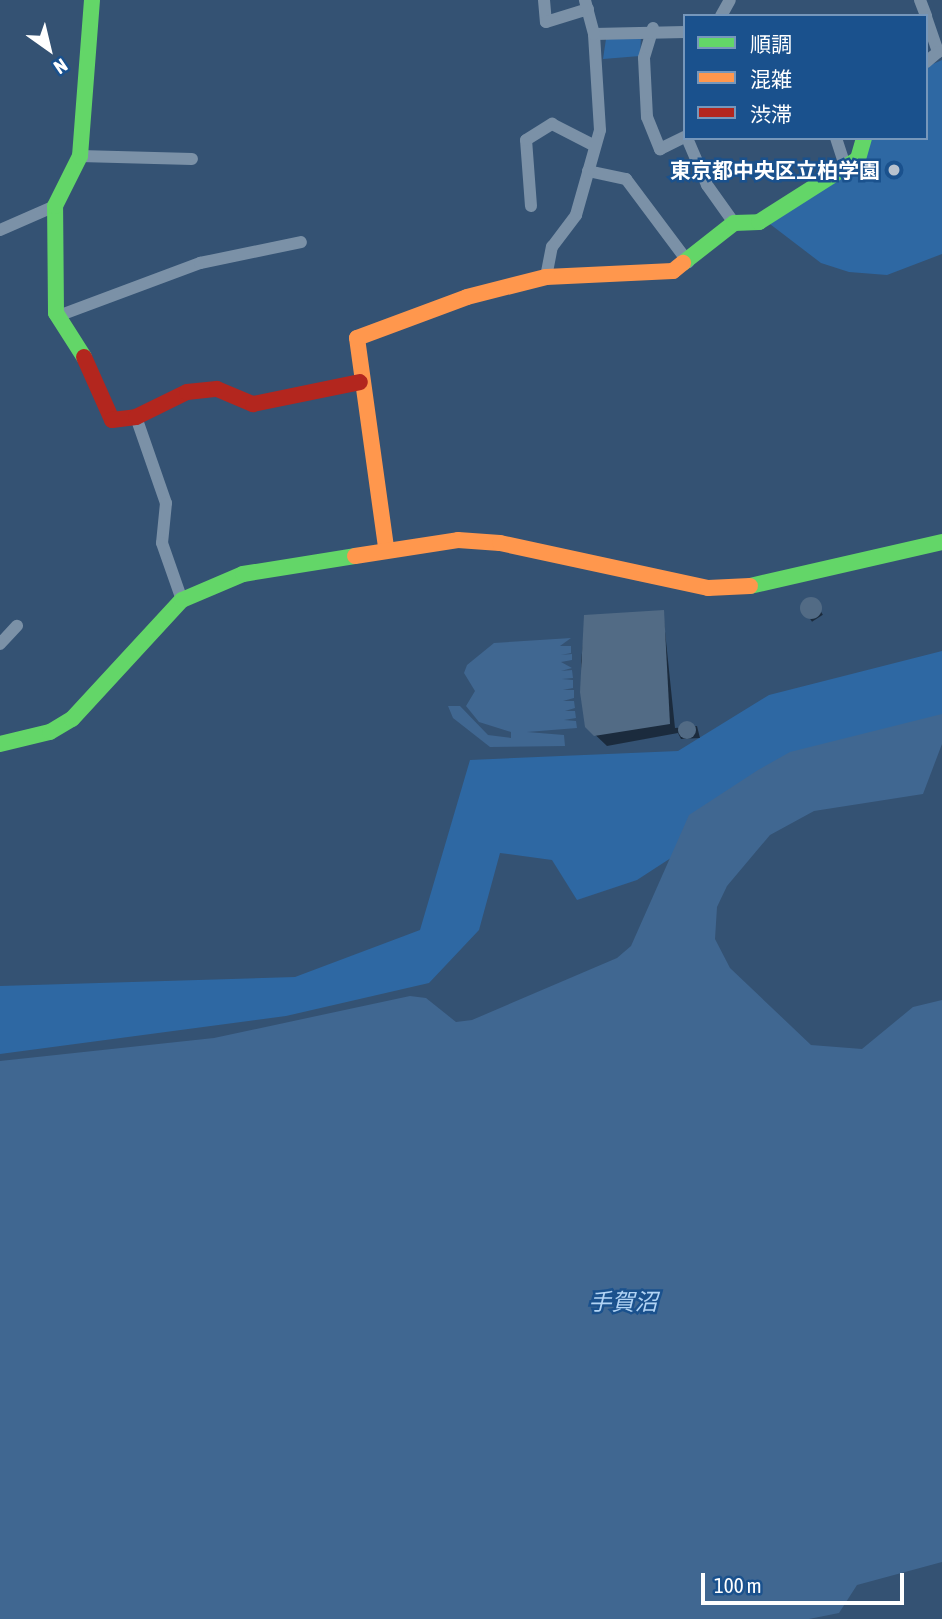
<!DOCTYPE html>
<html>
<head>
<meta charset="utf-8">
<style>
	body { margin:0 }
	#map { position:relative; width:942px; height:1619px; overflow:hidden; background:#345273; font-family:"Asap Condensed","Noto Sans JP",sans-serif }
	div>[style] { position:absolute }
	.green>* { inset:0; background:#2e68a3 }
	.water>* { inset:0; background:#406791 }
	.shadow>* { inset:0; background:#0007; transform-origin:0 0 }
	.building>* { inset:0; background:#526b85 }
	.round { border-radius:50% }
	.street>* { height:12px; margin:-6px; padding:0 6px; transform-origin:6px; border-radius:6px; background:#7b91a7 }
	.fast>* { height:16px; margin:-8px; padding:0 8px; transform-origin:8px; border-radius:8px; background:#63d668 }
	.slow>* { height:16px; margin:-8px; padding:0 8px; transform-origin:8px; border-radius:8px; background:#ff974d }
	.jam>* { height:16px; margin:-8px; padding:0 8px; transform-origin:8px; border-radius:8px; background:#b3261e }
	.dots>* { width:19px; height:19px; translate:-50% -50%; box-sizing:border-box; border:4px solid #1a518d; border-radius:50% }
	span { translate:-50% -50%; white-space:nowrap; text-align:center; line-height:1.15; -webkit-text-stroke:5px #1a518d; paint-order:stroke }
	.poi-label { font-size:21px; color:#fff; font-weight:700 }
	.right { translate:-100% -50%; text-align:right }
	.water-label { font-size:23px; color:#b2d4f5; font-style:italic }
	.legend { position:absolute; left:683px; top:14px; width:245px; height:126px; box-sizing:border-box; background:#1a518d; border:2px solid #7697bb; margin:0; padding:9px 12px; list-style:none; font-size:21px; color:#fff }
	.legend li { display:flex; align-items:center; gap:14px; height:35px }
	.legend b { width:35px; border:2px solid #7697bb }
	.north { position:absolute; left:14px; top:14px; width:70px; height:70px; -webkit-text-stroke:5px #1a518d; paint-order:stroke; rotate:146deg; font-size:19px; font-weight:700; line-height:28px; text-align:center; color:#fff }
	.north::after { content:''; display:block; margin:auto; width:24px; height:32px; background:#fff; clip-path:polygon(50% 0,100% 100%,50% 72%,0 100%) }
	.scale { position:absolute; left:701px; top:1573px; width:203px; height:32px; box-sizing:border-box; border:4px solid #fff; border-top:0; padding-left:9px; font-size:21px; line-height:24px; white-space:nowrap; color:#fff; -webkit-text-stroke:5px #1a518d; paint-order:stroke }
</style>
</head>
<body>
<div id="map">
	<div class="green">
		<div style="clip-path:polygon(641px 36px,640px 56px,603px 59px,606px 39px)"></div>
		<div style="clip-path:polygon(942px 60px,942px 254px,887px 275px,849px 272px,821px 263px,766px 221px,831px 180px,868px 138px,926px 138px,926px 67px)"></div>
		<div style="clip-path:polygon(942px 651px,942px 717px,842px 747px,637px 880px,577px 900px,552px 860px,500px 853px,479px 930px,429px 983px,286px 1016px,0 1054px,0 986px,295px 977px,420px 930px,470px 760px,678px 751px,769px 695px)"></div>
	</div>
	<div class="water">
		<div style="clip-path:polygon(571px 638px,560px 646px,571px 646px,571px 653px,561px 655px,572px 654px,572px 660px,561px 662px,572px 668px,561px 671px,572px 670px,573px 678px,562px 679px,573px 680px,573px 688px,563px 690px,574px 690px,574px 698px,563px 701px,574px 701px,575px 708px,565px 711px,575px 711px,576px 718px,564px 720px,576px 721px,577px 728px,527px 732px,564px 735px,565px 746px,490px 747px,453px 718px,448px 706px,460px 706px,488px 735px,511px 738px,511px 732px,479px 722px,466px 706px,475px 691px,464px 673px,467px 665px,494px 643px)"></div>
		<div style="clip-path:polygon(942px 714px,942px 744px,923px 794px,814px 811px,770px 835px,727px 886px,717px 907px,715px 939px,730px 968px,811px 1045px,862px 1049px,913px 1007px,942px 1000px,942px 1562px,857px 1585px,839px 1613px,809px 1619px,0 1619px,0 1061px,214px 1038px,410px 996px,426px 998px,456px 1022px,472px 1020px,617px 958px,631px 946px,689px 815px,758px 770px,790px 752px)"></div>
	</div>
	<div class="shadow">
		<div style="left:812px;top:598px;width:20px;height:13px;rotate:57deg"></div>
		<div style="clip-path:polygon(663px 612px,675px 728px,697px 726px,700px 738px,681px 739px,678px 733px,607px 746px,587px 727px,581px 662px,586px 616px)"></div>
	</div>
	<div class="building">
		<div class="round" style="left:800px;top:597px;width:22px;height:22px"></div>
		<div style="clip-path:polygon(664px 610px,670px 724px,594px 736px,585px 727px,580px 692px,584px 615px)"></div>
		<div class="round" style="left:678px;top:721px;width:18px;height:18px"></div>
	</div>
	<div class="street">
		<div style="left:544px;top:0;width:22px;rotate:85deg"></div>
		<div style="left:546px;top:22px;width:44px;rotate:-17.2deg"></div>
		<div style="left:920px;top:0;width:17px;rotate:69deg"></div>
		<div style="left:721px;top:16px;width:18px;rotate:-61deg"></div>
		<div style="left:926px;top:17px;width:37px;rotate:71deg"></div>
		<div style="left:938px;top:52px;width:16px;rotate:140deg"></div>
		<div style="left:653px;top:28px;width:31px;rotate:107deg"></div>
		<div style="left:644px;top:58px;width:59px;rotate:87.1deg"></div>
		<div style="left:647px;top:117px;width:35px;rotate:68deg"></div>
		<div style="left:660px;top:149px;width:28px;rotate:-26deg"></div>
		<div style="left:594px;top:34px;width:91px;rotate:-1.3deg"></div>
		<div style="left:687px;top:138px;width:51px;rotate:66.9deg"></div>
		<div style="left:707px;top:185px;width:47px;rotate:54.6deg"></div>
		<div style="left:836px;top:138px;width:32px;rotate:72deg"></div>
		<div style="left:80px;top:156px;width:112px;rotate:1.5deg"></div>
		<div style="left:588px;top:171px;width:39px;rotate:12deg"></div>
		<div style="left:626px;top:179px;width:104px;rotate:53.2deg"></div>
		<div style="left:531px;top:206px;width:66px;rotate:-94.3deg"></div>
		<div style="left:526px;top:140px;width:31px;rotate:-32deg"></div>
		<div style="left:552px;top:124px;width:48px;rotate:27.1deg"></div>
		<div style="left:0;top:230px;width:60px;rotate:-23.6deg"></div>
		<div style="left:546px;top:277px;width:31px;rotate:-79deg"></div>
		<div style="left:552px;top:247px;width:40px;rotate:-53deg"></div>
		<div style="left:576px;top:215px;width:88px;rotate:-74.2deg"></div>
		<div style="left:600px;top:130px;width:96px;rotate:-93.6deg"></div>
		<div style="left:594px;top:34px;width:35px;rotate:-105deg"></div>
		<div style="left:58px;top:316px;width:152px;rotate:-20.5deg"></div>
		<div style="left:200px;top:263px;width:103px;rotate:-11.7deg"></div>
		<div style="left:136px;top:417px;width:91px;rotate:70.8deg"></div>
		<div style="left:166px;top:503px;width:40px;rotate:95.7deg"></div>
		<div style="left:162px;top:543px;width:60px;rotate:70.7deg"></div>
		<div style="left:0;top:644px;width:25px;rotate:-47deg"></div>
	</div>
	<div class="fast">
		<div style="left:683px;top:263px;width:65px;rotate:-38.1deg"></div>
		<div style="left:734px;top:223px;width:25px;rotate:-2deg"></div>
		<div style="left:759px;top:222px;width:117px;rotate:-32.5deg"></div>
		<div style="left:858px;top:159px;width:22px;rotate:-74deg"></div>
		<div style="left:84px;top:357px;width:52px;rotate:-122.5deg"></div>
		<div style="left:56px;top:313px;width:107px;rotate:-90.5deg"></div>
		<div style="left:55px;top:206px;width:56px;rotate:-63.4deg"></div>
		<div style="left:80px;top:156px;width:156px;rotate:-85.6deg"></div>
		<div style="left:750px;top:586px;width:197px;rotate:-12.9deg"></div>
		<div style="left:0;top:744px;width:51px;rotate:-13.5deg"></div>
		<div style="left:50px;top:732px;width:26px;rotate:-31deg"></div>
		<div style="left:72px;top:719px;width:162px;rotate:-47.3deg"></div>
		<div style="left:182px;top:600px;width:66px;rotate:-23.1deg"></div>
		<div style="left:243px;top:574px;width:113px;rotate:-9.1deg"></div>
	</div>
	<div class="slow">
		<div style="left:386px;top:547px;width:211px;rotate:-97.9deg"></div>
		<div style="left:357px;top:338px;width:117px;rotate:-20.4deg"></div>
		<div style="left:467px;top:297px;width:81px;rotate:-14.2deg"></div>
		<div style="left:546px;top:277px;width:127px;rotate:-2.7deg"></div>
		<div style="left:673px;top:271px;width:13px;rotate:-39deg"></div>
		<div style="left:355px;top:556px;width:104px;rotate:-8.8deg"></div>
		<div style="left:458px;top:540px;width:42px;rotate:4.1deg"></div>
		<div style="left:500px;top:543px;width:213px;rotate:12.2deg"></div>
		<div style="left:708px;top:588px;width:42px;rotate:-2.7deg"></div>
	</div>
	<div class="jam">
		<div style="left:84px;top:357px;width:69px;rotate:66deg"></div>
		<div style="left:112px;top:420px;width:24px;rotate:-7deg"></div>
		<div style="left:136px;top:417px;width:57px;rotate:-26.1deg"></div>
		<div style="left:187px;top:392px;width:30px;rotate:-6deg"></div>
		<div style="left:217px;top:389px;width:39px;rotate:23deg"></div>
		<div style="left:253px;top:404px;width:109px;rotate:-11.6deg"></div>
	</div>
	<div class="dots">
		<div style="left:894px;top:170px;background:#b8c2ce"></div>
	</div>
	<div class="poi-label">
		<span class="right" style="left:880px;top:170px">東京都中央区立柏学園</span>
	</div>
	<div class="water-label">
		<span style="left:623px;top:1302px">手賀沼</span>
	</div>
	<ul class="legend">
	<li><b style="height:9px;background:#63d668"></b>順調</li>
	<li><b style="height:9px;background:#ff974d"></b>混雑</li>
	<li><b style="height:9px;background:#b3261e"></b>渋滞</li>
	</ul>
	<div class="north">N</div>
	<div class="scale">100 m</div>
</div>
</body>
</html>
